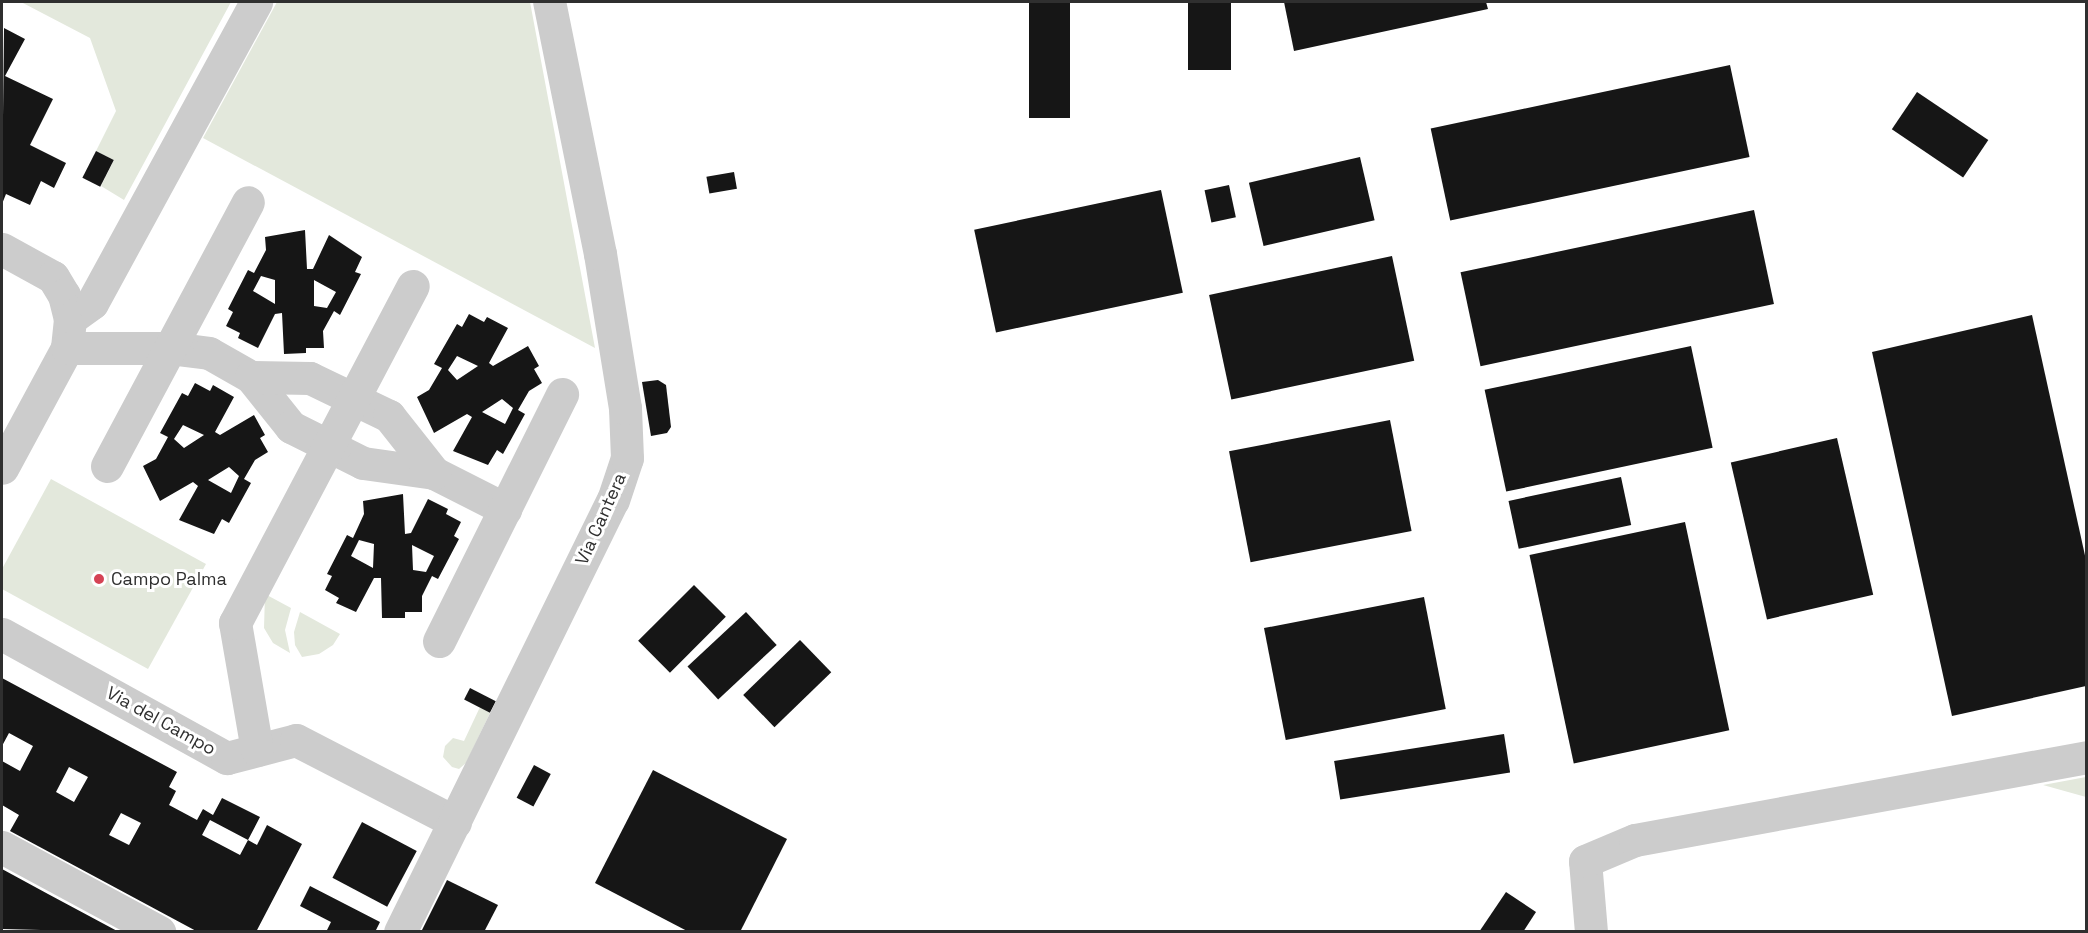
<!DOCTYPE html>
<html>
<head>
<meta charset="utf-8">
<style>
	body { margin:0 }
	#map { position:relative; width:2088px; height:933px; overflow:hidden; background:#fff; font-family:"Space Grotesk",sans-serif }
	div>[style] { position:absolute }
	.green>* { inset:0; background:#e3e8dc }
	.building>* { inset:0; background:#161616; transform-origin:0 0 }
	.minor>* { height:33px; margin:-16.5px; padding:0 16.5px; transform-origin:16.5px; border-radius:16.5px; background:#ccc }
	.dots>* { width:16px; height:16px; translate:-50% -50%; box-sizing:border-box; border:3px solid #fff; border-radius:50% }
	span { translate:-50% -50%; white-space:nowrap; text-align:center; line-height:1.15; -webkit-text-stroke:6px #fff; paint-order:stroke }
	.street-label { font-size:18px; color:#2f2f2f }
	.poi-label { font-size:18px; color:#2f2f2f }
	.left { translate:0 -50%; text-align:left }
	.frame { position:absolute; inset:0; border:3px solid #2f2f2f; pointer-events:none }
</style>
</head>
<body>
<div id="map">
	<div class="green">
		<div style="clip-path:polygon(21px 2px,231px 2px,124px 200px,101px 186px,114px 160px,96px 151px,116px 111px,90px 38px)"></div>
		<div style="clip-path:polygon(277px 2px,530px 2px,595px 348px,203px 138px)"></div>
		<div style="clip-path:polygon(51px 479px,206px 564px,148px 669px,2px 589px,2px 569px)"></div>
		<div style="clip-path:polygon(265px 594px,291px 608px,285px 630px,290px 653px,273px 643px,264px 628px)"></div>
		<div style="clip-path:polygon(300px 612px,340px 634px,333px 645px,319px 654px,302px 657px,295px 645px,294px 632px)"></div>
		<div style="clip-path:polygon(480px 707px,490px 713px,466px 763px,459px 769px,452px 767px,443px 757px,445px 746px,453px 738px,464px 741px)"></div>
		<div style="clip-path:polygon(2086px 777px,2086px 797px,2043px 785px)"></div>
	</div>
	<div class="building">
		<div style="left:1029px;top:2px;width:41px;height:116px"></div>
		<div style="left:1188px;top:2px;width:43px;height:68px"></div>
		<div style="clip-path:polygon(1284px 2px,1486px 2px,1488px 9px,1294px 51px)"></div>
		<div style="clip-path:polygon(4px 28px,25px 39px,5px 76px,53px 99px,30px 145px,66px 163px,54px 188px,41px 181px,30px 205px,6px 194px,2px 204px)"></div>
		<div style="left:1730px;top:65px;width:94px;height:306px;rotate:78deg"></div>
		<div style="left:1917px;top:92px;width:86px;height:45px;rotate:34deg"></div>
		<div style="left:96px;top:151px;width:20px;height:30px;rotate:27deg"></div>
		<div style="left:1360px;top:157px;width:65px;height:114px;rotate:77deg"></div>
		<div style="left:734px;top:172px;width:17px;height:28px;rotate:80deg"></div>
		<div style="left:1229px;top:185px;width:33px;height:25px;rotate:78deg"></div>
		<div style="left:1161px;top:190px;width:105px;height:191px;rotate:78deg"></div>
		<div style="left:1754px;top:210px;width:96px;height:300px;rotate:78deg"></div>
		<div style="clip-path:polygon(evenodd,305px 230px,307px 269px,313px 269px,329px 235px,362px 257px,355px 272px,361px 274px,340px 315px,334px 311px,323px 331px,324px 348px,306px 348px,306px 353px,284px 354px,282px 313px,275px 314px,258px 348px,238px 338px,240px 333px,226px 326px,233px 312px,228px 309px,248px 270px,254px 273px,266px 250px,265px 237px,305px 230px,261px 276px,275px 280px,275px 304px,253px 291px,261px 276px,305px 230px,314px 280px,336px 292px,327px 308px,314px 306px,314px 280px)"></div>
		<div style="left:1392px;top:256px;width:107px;height:187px;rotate:78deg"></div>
		<div style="clip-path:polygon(evenodd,469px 314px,484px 322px,487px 317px,508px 328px,489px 363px,493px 366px,528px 346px,539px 366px,534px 369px,542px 383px,529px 391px,518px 410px,525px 414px,503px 454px,497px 450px,488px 465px,453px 451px,472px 417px,467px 414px,434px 433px,417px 397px,429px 390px,442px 368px,434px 364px,457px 324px,462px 327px,469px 314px,457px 356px,478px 366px,457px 380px,448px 370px,457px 356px,469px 314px,502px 399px,513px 408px,505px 424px,482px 412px,502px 399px)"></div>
		<div style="clip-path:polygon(2032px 315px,2086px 560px,2086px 686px,1952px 716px,1872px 352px)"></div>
		<div style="left:1691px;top:346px;width:104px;height:211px;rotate:78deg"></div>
		<div style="clip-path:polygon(658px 380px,666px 385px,671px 427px,667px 433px,651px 436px,642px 382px)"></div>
		<div style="clip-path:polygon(evenodd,195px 383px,210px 391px,213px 385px,234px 397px,215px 432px,220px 435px,254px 415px,265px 435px,260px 438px,268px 452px,255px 460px,244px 479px,251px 483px,229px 523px,222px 519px,214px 534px,179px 520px,198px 486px,193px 482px,160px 501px,143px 466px,156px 459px,168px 437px,160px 433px,182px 393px,188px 396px,195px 383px,183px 425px,204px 435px,184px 448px,174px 439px,183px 425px,195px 383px,229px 467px,239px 476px,231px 493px,208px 480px,229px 467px)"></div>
		<div style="left:1390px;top:420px;width:113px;height:164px;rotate:79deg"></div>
		<div style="left:1837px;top:438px;width:161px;height:109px;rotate:77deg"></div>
		<div style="left:1621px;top:477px;width:49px;height:115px;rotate:78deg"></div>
		<div style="clip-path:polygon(evenodd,403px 494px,405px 534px,411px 533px,428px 499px,448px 509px,446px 514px,461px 522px,454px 536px,459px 539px,438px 579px,432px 576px,422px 596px,422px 612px,405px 612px,405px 618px,382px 618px,381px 578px,374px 578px,356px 612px,336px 603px,339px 598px,325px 590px,332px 576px,327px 574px,347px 535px,353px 538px,364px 514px,363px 501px,403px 494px,359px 540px,374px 544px,373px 568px,351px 556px,359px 540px,403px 494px,412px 545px,434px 556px,426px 572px,413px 570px,412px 545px)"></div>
		<div style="left:1685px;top:522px;width:213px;height:159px;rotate:78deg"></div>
		<div style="left:694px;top:585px;width:45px;height:79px;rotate:45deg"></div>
		<div style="left:1424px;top:597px;width:114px;height:163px;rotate:79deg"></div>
		<div style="left:746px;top:612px;width:45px;height:80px;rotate:47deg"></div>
		<div style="left:800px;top:640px;width:45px;height:79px;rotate:46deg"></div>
		<div style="clip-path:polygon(evenodd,2px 678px,177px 772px,169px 787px,176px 791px,169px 805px,197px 820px,203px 809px,213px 815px,222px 798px,260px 817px,248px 840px,210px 820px,202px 835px,240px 855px,248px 840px,257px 845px,267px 825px,302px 844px,256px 932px,198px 932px,10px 831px,19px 815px,2px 805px,2px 761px,20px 771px,33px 746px,9px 733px,2px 746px,2px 678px,69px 767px,88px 777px,74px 802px,56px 792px,69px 767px,2px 678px,121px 813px,141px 823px,129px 845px,109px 835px,121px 813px)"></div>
		<div style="left:470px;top:688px;width:29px;height:13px;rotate:27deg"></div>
		<div style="left:1504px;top:734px;width:39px;height:172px;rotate:81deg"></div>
		<div style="left:534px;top:765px;width:19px;height:37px;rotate:28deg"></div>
		<div style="clip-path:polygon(653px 770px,787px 839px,740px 932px,689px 932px,595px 883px)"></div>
		<div style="left:362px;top:822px;width:62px;height:63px;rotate:28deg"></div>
		<div style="clip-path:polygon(2px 869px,48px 894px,119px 932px,2px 929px)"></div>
		<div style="clip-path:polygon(447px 880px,498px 905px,484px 932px,421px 932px)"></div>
		<div style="clip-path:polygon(310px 886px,380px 922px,375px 932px,326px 932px,331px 922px,300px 906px)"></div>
		<div style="clip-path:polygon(1506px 892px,1536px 912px,1523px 932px,1479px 932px)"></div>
	</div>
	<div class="minor">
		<div style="left:2px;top:249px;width:58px;rotate:28.8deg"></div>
		<div style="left:53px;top:277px;width:21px;rotate:59deg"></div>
		<div style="left:64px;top:295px;width:25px;rotate:76deg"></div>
		<div style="left:70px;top:319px;width:29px;rotate:96deg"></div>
		<div style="left:67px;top:348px;width:136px;rotate:118.4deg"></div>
		<div style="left:70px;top:319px;width:27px;rotate:-36deg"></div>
		<div style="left:92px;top:303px;width:343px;rotate:-61.4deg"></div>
		<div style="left:67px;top:348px;width:103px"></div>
		<div style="left:170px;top:348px;width:39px;rotate:7deg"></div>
		<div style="left:209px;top:353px;width:48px;rotate:29.7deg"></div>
		<div style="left:251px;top:377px;width:64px;rotate:51.3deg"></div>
		<div style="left:291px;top:427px;width:80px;rotate:26.6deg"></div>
		<div style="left:363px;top:463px;width:72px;rotate:8deg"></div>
		<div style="left:434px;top:473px;width:80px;rotate:26.9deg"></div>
		<div style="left:251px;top:377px;width:59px;rotate:1deg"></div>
		<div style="left:310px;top:378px;width:88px;rotate:25.7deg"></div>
		<div style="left:389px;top:416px;width:73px;rotate:51.7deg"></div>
		<div style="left:107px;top:466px;width:299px;rotate:-61.9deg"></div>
		<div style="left:2px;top:634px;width:257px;rotate:28.9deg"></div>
		<div style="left:227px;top:758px;width:71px;rotate:-14.6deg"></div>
		<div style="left:296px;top:740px;width:179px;rotate:27.3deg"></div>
		<div style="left:439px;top:641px;width:276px;rotate:-63.5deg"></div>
		<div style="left:257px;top:750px;width:129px;rotate:-99.8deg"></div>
		<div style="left:235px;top:623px;width:381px;rotate:-62.2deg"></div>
		<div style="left:2px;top:847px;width:179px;rotate:28.4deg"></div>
		<div style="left:400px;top:932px;width:482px;rotate:-63.8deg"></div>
		<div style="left:613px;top:500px;width:44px;rotate:-71.6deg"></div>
		<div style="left:627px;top:458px;width:50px;rotate:-92.3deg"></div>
		<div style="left:625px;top:408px;width:156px;rotate:-99.2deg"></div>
		<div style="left:600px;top:254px;width:257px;rotate:-101.4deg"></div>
		<div style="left:1591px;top:932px;width:71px;rotate:-94.8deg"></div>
		<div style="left:1585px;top:861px;width:54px;rotate:-22.8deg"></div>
		<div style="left:1635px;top:840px;width:459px;rotate:-10.4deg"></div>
	</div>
	<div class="dots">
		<div style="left:99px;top:579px;background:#d54355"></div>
	</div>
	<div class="street-label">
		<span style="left:601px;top:519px;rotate:-66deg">Via Cantera</span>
		<span style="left:161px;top:721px;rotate:29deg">Via del Campo</span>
	</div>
	<div class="poi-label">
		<span class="left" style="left:111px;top:579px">Campo Palma</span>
	</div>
	<div class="frame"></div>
</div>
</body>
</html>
